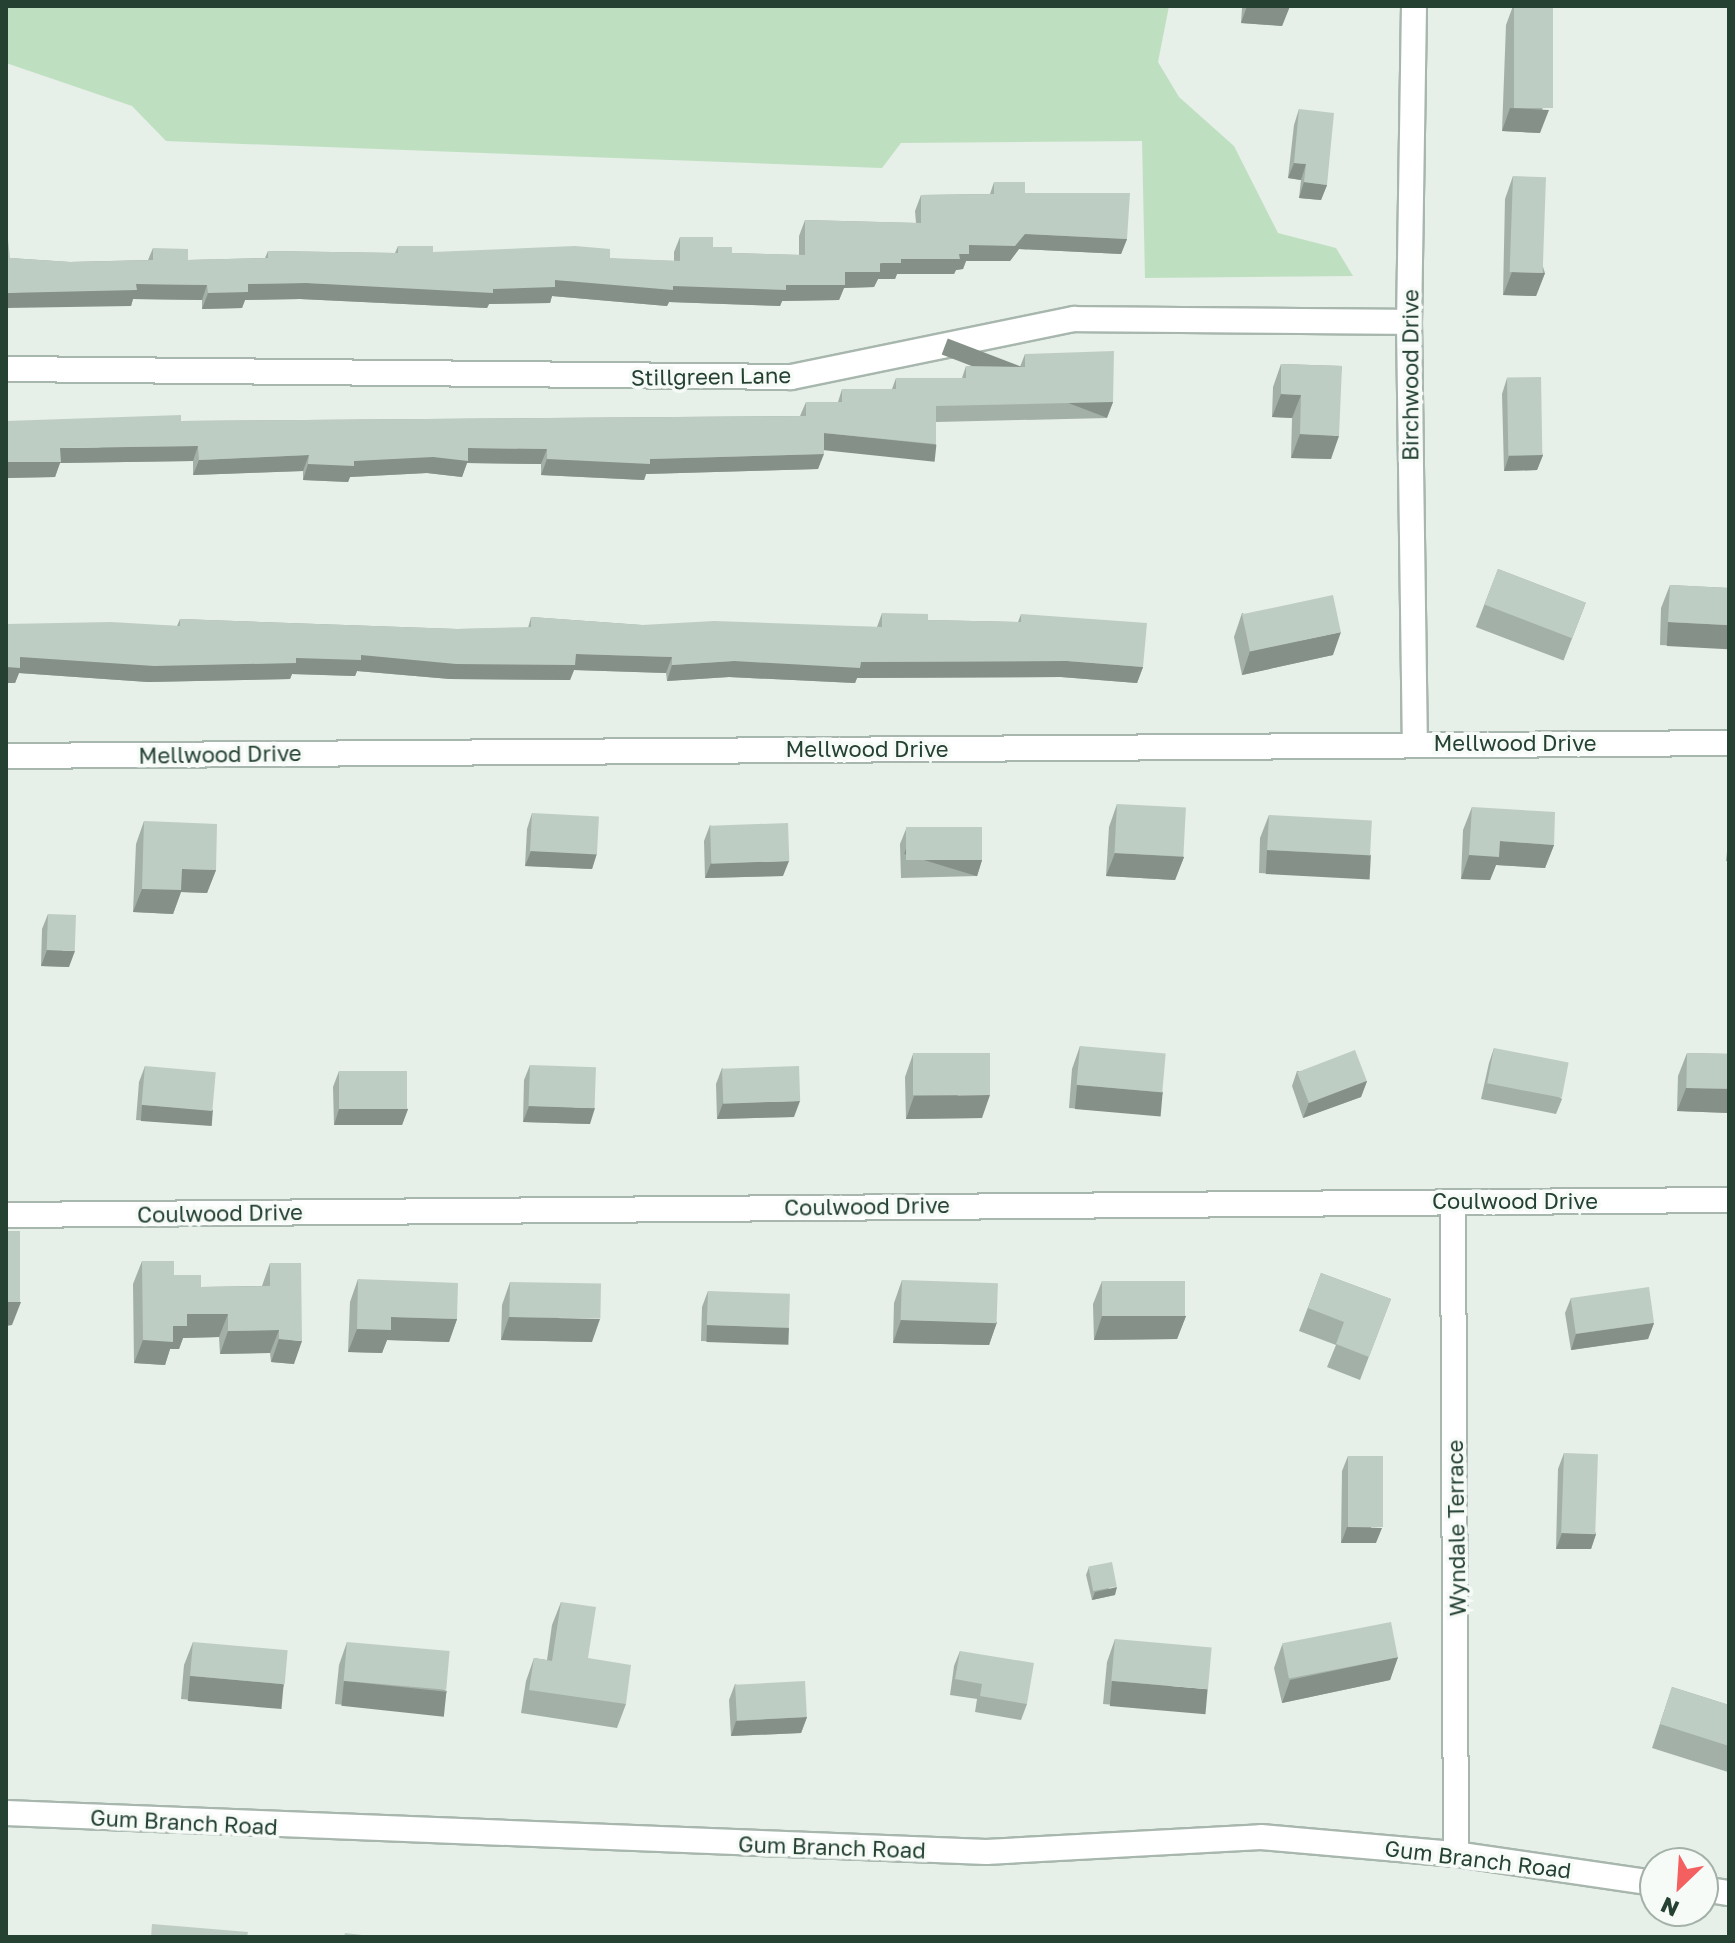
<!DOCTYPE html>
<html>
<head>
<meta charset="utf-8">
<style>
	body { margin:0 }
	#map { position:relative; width:1735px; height:1943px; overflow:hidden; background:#e6efe8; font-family:"Golos Text",sans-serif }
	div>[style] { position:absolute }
	.green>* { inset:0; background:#bfe0c0 }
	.roads { filter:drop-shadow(2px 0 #a8b7ae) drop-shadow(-2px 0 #a8b7ae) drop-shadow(0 2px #a8b7ae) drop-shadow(0 -2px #a8b7ae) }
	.minor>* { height:24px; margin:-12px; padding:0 12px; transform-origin:12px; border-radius:12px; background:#fff }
	.wall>* { inset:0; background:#a3b0a8; transform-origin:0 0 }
	.shaded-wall>* { inset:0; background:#859088; transform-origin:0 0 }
	.building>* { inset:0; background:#becdc3; transform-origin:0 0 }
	span { translate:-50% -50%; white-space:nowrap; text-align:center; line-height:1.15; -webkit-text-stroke:7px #f7fbf8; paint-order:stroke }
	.street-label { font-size:22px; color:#244132 }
	.frame { position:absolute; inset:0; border:8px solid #244132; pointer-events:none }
	.north { position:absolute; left:1639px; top:1847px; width:80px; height:80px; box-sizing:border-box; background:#f7fbf8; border:2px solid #a3b1a9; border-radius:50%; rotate:205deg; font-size:22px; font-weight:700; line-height:32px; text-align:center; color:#244132 }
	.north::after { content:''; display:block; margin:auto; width:28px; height:36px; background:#f3605f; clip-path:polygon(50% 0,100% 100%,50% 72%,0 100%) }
</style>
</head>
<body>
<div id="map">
	<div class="green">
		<div style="clip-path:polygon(6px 6px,1169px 6px,1158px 62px,1179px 97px,1234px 146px,1278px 233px,1336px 248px,1353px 276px,1145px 278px,1142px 141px,901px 143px,882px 168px,166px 141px,132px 106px,6px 63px)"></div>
	</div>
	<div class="roads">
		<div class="minor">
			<div style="left:1414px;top:6px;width:316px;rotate:90.9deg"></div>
			<div style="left:1409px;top:322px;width:421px;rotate:89.2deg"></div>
			<div style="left:6px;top:369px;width:785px;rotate:0.58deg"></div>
			<div style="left:791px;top:377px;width:289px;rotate:-11.6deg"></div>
			<div style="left:1074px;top:319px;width:335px;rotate:0.5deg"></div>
			<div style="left:6px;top:756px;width:1723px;rotate:-0.43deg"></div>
			<div style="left:1453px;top:1202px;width:652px;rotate:89.74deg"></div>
			<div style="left:6px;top:1215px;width:1723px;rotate:-0.5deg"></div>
			<div style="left:6px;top:1813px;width:981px;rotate:2.28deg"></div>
			<div style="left:986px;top:1852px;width:275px;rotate:-3.1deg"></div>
			<div style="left:1261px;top:1837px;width:196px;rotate:5deg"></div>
			<div style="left:1456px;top:1854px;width:201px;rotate:8.3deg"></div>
			<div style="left:1703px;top:1889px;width:26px;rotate:9deg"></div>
		</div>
	</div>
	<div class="wall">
		<div style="clip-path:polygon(1221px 6px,1290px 6px,1282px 26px,1241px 23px,1242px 8px)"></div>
		<div style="clip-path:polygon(1513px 6px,1553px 6px,1540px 133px,1502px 131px,1506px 25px)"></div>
		<div style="clip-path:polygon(1299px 109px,1327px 185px,1321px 200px,1299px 198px,1301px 180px,1288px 178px,1294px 125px)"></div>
		<div style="clip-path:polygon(1513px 176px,1545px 273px,1536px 296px,1503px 295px,1505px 199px)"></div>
		<div style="clip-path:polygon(994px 182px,1025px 193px,1127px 239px,1121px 254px,1019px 249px,1010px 261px,966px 261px,963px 269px,956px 270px,954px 274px,897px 274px,895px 279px,878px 279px,874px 287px,844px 288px,839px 300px,782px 301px,780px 306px,669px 302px,667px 306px,552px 296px,550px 303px,489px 304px,487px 308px,300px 299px,245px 300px,242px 308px,202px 309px,202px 300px,133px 299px,131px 306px,10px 258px,70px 262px,148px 260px,153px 248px,188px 260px,265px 258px,268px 251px,395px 253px,398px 246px,433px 252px,674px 261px,674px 252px,680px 237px,732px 253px,799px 255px,799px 236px,805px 220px,916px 223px,915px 211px,921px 195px,990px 194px)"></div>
		<div style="clip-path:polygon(1025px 354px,1113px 402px,1107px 418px,936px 422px,936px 444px,930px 459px,824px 449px,818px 469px,646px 474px,644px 480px,541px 475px,541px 464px,467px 463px,462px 477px,427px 473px,350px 477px,348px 482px,303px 480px,303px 471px,193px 475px,193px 461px,60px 463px,55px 477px,6px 478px,181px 421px,800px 416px,806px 402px,838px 402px,842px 389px,892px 389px,896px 378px,962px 378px,966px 366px,1020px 367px)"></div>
		<div style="clip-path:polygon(1281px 364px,1342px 366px,1331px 459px,1291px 458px,1292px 418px,1272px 417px,1273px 387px)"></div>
		<div style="clip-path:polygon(1507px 378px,1543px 455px,1537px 470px,1504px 471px,1502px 394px)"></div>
		<div style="left:1498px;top:569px;width:94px;height:62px;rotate:21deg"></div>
		<div style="clip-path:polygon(1670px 585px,1729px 588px,1729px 648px,1660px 645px,1661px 608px)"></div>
		<div style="clip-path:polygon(882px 613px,928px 620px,1018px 622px,1021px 614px,1143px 667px,1137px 683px,1061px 677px,857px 678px,855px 683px,729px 677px,667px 681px,666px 673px,574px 670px,570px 680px,450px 679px,357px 671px,355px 676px,292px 674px,290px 679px,148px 682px,19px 673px,15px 683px,6px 683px,6px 624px,177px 626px,180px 619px,457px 629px,528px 628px,531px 617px,642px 625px,877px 627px)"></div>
		<div style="clip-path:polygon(1242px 613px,1333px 655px,1242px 675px,1234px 637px)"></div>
		<div style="clip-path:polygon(1117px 804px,1184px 857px,1175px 880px,1106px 876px,1109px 827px)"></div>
		<div style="clip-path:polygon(1472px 807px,1554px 845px,1545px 868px,1496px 865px,1490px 880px,1461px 879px,1463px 830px)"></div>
		<div style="clip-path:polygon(532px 813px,597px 853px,592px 869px,525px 866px,527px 829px)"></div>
		<div style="clip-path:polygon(1269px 815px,1371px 855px,1362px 878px,1259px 873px,1260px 838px)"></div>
		<div style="clip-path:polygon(144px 821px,216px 870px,207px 893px,181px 892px,173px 914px,133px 912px,136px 844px)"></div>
		<div style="clip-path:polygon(710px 825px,783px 876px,705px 878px,704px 841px)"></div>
		<div style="clip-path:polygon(906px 829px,982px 860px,977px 876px,901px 878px,900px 844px)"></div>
		<div style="clip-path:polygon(1729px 834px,1729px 861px,1726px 861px)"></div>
		<div style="clip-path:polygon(48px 914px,69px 967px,41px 966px,42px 929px)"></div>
		<div style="clip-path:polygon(1080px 1046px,1163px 1092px,1155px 1115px,1069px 1108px,1072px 1069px)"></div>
		<div style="clip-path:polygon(1494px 1048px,1562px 1099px,1556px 1114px,1481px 1099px,1489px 1063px)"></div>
		<div style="clip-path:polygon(1687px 1053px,1729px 1054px,1729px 1113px,1677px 1111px,1678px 1076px)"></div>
		<div style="clip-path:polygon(913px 1054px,982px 1118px,906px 1119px,905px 1077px)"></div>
		<div style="clip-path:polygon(530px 1065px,590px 1124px,523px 1122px,524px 1080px)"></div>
		<div style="clip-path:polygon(145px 1066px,213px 1110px,208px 1125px,136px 1120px,139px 1082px)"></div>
		<div style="clip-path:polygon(722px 1068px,794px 1117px,717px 1119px,716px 1084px)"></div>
		<div style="clip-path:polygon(339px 1071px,408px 1109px,402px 1125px,334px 1125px,333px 1087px)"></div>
		<div style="clip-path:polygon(1297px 1071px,1367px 1081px,1361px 1097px,1303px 1118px,1292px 1086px)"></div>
		<div style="clip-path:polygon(142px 1261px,201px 1287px,262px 1286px,270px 1263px,294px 1364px,271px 1362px,270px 1353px,220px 1354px,219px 1337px,183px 1338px,179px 1349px,170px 1349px,165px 1365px,134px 1363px,133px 1284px)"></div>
		<div style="clip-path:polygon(1321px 1273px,1391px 1299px,1360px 1380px,1327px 1367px,1336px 1345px,1299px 1331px)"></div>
		<div style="clip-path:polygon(358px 1279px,457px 1319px,449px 1342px,387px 1340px,382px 1353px,348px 1352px,350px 1302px)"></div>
		<div style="clip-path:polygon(902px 1280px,997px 1322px,989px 1345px,893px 1343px,894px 1303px)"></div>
		<div style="clip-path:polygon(1102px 1281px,1186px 1316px,1177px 1339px,1094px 1340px,1093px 1304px)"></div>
		<div style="clip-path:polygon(510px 1282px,592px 1342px,501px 1340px,502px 1305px)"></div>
		<div style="clip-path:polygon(708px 1291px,789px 1328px,783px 1344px,701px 1341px,702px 1307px)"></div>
		<div style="clip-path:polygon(1571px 1298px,1654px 1323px,1648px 1339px,1571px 1350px,1565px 1313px)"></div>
		<div style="clip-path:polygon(1564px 1453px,1596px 1534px,1591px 1549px,1556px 1549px,1558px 1469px)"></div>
		<div style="clip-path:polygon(1348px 1456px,1376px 1543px,1341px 1543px,1342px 1471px)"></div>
		<div style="clip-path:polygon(1089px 1567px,1115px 1595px,1092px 1600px,1086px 1575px)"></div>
		<div style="clip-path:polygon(561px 1602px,588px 1658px,626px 1704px,617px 1728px,521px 1713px,526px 1681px,534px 1658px,547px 1660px,552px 1625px)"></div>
		<div style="clip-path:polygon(1115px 1639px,1200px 1712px,1103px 1704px,1107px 1662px)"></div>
		<div style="clip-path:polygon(193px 1642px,284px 1685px,276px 1708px,181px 1699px,184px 1665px)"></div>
		<div style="clip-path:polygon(347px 1642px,447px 1691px,438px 1714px,335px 1704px,339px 1665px)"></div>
		<div style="clip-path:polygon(1282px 1645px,1398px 1657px,1390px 1680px,1282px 1703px,1274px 1668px)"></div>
		<div style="clip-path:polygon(960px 1651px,1027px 1704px,1021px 1720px,975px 1712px,977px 1699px,950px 1695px,954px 1666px)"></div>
		<div style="clip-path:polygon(735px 1684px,807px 1717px,801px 1733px,731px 1736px,729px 1700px)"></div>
		<div style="clip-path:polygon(1672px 1687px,1729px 1705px,1728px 1772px,1652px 1748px)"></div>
	</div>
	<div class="shaded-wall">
		<div style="clip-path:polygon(1221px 6px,1243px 6px,1242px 8px)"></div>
		<div style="clip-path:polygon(1247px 6px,1290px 6px,1282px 26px,1241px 23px)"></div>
		<div style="clip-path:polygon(1510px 108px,1549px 110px,1540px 133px,1502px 131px)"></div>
		<div style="clip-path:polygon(1294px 163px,1306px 164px,1301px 180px,1288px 178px)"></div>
		<div style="clip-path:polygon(1304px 182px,1327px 185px,1321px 200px,1299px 198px)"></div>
		<div style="clip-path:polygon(1025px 234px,1127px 239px,1121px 254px,1019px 249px,1010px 261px,966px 261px,963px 269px,956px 270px,954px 274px,897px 274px,895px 279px,878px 279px,874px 287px,844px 288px,839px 300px,782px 301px,780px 306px,669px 302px,667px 306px,552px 296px,550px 303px,489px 304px,487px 308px,300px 299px,245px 300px,242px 308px,202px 309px,208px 293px,248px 284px,306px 283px,493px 289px,555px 280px,673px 286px,786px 285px,901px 259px,959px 254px,969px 245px)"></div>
		<div style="clip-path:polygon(1512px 272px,1545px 273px,1536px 296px,1503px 295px)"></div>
		<div style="clip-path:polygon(136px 284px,207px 285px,202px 300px,133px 299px,131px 306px,6px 308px,6px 293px)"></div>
		<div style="clip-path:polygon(1281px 394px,1301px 395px,1292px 418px,1272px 417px)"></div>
		<div style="left:1113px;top:402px;width:17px;height:177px;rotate:111deg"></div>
		<div style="left:824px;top:433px;width:113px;height:17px;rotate:6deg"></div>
		<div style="clip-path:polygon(1300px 434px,1339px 436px,1331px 459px,1291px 458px)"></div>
		<div style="clip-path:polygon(198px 446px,193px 461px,60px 463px,55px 477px,6px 478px,6px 462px,60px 448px)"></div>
		<div style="clip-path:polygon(468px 448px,547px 449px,541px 464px,467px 463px,462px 477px,427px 473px,350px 477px,348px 482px,303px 480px,308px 464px,354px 461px)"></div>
		<div style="clip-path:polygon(824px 454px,818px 469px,646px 474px,644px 480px,541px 475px,547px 459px,650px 459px)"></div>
		<div style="clip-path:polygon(309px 455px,303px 471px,193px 475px,199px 460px)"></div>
		<div style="clip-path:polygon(1543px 455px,1537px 470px,1504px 471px,1509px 456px)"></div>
		<div style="left:1668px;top:622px;width:61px;height:24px;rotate:3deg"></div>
		<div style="clip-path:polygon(1341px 632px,1333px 655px,1242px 675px,1250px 651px)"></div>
		<div style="clip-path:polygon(576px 654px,672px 657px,666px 673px,574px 670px,570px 680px,450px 679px,357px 671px,355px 676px,292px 674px,290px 679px,148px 682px,19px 673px,15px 683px,6px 683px,6px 667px,20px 657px,296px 658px,361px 655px)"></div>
		<div style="clip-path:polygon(734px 661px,861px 662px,1067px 661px,1143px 667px,1137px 683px,1061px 677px,857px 678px,855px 683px,729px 677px,667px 681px,672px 665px)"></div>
		<div style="clip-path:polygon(1500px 841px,1554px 845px,1545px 868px,1496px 865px,1490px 880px,1461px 879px,1469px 855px)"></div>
		<div style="left:1267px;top:850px;width:104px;height:24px;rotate:3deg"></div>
		<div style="clip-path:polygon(531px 851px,597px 853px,592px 869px,525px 866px)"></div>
		<div style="clip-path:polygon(1115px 853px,1184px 857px,1175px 880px,1106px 876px)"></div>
		<div style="left:982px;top:860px;width:17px;height:76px;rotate:107deg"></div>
		<div style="clip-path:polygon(789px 861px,783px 876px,705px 878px,711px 863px)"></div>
		<div style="clip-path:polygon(182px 869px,216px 870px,207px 893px,181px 892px,173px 914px,133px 912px,142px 889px)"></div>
		<div style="clip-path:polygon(47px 950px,75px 951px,69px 967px,41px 966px)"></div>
		<div style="clip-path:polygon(1367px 1081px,1361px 1097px,1303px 1118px,1309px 1102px)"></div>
		<div style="left:1077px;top:1085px;width:86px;height:24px;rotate:5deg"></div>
		<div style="clip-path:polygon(1686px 1088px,1729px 1089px,1729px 1113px,1677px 1111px)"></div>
		<div style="clip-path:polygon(990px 1095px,982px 1118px,906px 1119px,914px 1096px)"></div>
		<div style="clip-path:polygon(800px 1101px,794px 1117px,717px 1119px,723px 1103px)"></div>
		<div style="left:142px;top:1105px;width:71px;height:16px;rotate:4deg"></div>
		<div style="clip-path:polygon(529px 1106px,595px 1108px,590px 1124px,523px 1122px)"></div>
		<div style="clip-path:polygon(339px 1109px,408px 1109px,402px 1125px,334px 1125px)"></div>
		<div style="clip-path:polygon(6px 1302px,21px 1302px,12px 1325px,6px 1326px)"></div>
		<div style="clip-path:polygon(187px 1314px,228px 1314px,219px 1337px,183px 1338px,179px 1349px,170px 1349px,165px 1365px,134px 1363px,143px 1340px)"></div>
		<div style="clip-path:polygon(1102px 1316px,1186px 1316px,1177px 1339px,1094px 1340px)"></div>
		<div style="clip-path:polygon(391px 1317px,457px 1319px,449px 1342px,387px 1340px,382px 1353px,348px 1352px,357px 1329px)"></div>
		<div style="clip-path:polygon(509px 1317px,600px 1319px,592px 1342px,501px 1340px)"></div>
		<div style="clip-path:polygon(901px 1320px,997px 1322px,989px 1345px,893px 1343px)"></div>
		<div style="clip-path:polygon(1654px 1323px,1648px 1339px,1571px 1350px,1576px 1334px)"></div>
		<div style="left:707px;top:1325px;width:82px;height:17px;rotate:2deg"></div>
		<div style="clip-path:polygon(279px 1330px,270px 1353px,220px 1354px,228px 1331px)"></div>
		<div style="clip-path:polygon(279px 1339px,302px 1341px,294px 1364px,271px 1362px)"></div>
		<div style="clip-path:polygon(1347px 1527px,1382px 1528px,1376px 1543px,1341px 1543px)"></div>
		<div style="clip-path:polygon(1562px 1533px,1596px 1534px,1591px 1549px,1556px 1549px)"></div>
		<div style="clip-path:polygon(1117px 1587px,1115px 1595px,1092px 1600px,1095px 1592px)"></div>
		<div style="clip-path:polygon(1398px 1657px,1390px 1680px,1282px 1703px,1290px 1680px)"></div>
		<div style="left:190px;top:1676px;width:94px;height:25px;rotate:5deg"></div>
		<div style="left:344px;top:1681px;width:103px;height:25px;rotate:6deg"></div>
		<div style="left:1112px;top:1681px;width:96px;height:25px;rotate:5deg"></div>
		<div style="clip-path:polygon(807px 1717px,801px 1733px,731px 1736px,736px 1721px)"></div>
	</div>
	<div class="building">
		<div style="left:1514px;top:6px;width:39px;height:102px"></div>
		<div style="clip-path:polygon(1299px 109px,1334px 113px,1327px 185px,1304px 182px,1306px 164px,1294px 163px)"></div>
		<div style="left:1513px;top:176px;width:33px;height:96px;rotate:2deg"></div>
		<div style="clip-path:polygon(994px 182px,1025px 182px,1025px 193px,1130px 193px,1127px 239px,1025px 234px,1015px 246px,969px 245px,969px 254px,959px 254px,960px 259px,901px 259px,901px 263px,880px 263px,880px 272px,845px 272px,845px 285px,786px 285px,786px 290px,673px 286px,673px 290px,555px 280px,555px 287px,493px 289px,493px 293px,306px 283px,248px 284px,248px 292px,208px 293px,207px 285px,136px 284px,137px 290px,6px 293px,6px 239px,8px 239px,10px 258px,70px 262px,153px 260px,153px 248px,188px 249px,188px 260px,268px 258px,268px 251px,398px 253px,398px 246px,433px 246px,433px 252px,575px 246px,610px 249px,610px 258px,680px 261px,680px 237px,713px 237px,713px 247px,732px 247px,732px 253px,805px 255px,805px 220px,921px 223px,921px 195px,994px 194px)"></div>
		<div style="clip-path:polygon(1114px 351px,1113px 402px,936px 406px,936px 444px,824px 433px,824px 454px,650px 459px,650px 464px,547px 459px,547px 449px,468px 448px,468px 461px,433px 457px,354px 461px,354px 466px,308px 464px,309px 455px,199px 460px,198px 446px,60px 448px,61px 462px,6px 462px,6px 421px,181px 415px,181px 421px,806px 416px,806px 402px,842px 402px,842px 389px,896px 389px,896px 378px,966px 378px,966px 366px,1025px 367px,1025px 354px)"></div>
		<div style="clip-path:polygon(1281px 364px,1342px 366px,1339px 436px,1300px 434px,1301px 395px,1281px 394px)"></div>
		<div style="left:1541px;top:377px;width:78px;height:34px;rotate:89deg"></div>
		<div style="left:1498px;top:569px;width:94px;height:38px;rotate:21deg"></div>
		<div style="left:1670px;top:585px;width:59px;height:37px;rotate:3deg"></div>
		<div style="left:1333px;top:595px;width:38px;height:93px;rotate:78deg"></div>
		<div style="clip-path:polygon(882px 613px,928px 614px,928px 620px,1021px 622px,1021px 614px,1147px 623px,1143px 667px,1067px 661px,861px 662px,860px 668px,734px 661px,672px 665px,672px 657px,576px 654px,575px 665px,456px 664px,361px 655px,361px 660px,296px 658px,296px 663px,154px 666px,20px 657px,20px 668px,6px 667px,6px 624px,111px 622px,180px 626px,180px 619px,457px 629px,531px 627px,531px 617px,642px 625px,714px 621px,882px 627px)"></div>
		<div style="left:1117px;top:804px;width:69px;height:49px;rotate:3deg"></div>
		<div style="clip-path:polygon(1472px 807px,1555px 812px,1554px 845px,1500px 841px,1499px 857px,1469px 855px)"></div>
		<div style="left:532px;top:813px;width:67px;height:38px;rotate:3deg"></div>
		<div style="left:1269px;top:815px;width:103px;height:35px;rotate:3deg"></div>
		<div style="clip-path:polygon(144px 821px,217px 824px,216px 870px,182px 869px,181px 890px,142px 889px)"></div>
		<div style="left:788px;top:823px;width:38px;height:78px;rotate:88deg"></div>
		<div style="left:982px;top:827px;width:33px;height:76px;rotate:90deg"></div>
		<div style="left:48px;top:914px;width:28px;height:36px;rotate:2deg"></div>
		<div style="left:1080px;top:1046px;width:86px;height:39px;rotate:5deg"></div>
		<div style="left:1494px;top:1048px;width:76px;height:36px;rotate:11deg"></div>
		<div style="left:1355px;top:1050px;width:33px;height:62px;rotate:69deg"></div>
		<div style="left:990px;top:1053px;width:42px;height:77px;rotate:90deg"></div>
		<div style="left:1687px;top:1053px;width:42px;height:35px;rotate:1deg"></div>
		<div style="left:530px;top:1065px;width:66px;height:41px;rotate:2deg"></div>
		<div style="left:145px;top:1066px;width:71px;height:39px;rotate:5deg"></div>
		<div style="left:799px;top:1066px;width:35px;height:77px;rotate:88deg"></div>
		<div style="left:339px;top:1071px;width:68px;height:38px"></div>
		<div style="left:6px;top:1231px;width:14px;height:71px"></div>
		<div style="clip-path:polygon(142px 1261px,174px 1261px,174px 1275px,201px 1275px,201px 1287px,270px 1286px,270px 1263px,301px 1263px,302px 1341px,279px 1339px,279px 1330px,228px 1331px,228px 1314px,187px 1314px,187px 1326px,173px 1326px,173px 1342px,143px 1340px)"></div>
		<div style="clip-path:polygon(1321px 1273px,1391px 1299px,1369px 1357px,1336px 1344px,1344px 1322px,1308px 1308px)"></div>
		<div style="clip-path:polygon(358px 1279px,458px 1283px,457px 1319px,391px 1317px,391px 1330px,357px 1329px)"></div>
		<div style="left:902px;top:1280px;width:96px;height:40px;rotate:2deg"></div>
		<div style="left:1102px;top:1281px;width:83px;height:35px"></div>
		<div style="left:510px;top:1282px;width:91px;height:35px;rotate:1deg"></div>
		<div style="left:1649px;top:1287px;width:36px;height:79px;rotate:82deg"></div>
		<div style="left:708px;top:1291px;width:82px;height:34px;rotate:2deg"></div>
		<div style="left:1564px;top:1453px;width:34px;height:80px;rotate:2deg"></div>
		<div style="left:1348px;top:1456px;width:35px;height:71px"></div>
		<div style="left:1112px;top:1562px;width:25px;height:24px;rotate:79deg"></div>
		<div style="clip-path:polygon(561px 1602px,596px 1607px,588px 1658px,631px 1665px,626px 1704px,529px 1690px,534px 1658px,552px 1661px)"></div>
		<div style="left:1391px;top:1622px;width:36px;height:111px;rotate:79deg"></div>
		<div style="left:1115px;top:1639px;width:97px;height:42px;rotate:5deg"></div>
		<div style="left:193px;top:1642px;width:95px;height:34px;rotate:5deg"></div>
		<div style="left:347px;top:1642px;width:103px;height:39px;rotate:5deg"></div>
		<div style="clip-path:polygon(960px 1651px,1034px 1663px,1027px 1704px,980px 1696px,982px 1684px,955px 1679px)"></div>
		<div style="left:805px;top:1681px;width:36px;height:70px;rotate:87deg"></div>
		<div style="clip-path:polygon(1672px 1687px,1729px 1705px,1729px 1746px,1660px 1724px)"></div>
		<div style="clip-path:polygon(152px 1924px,248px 1932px,247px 1937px,151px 1937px)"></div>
		<div style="clip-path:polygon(345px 1933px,380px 1937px,344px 1937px)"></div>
	</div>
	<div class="street-label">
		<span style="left:1410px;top:375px;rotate:-90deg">Birchwood Drive</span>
		<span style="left:711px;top:376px;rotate:-1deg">Stillgreen Lane</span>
		<span style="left:1515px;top:743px">Mellwood Drive</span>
		<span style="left:867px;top:749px">Mellwood Drive</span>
		<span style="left:220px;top:754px;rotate:-1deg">Mellwood Drive</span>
		<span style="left:1515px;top:1201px">Coulwood Drive</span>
		<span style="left:867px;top:1206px;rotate:-1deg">Coulwood Drive</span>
		<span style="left:220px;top:1213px;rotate:-1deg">Coulwood Drive</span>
		<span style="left:1456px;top:1528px;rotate:-91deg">Wyndale Terrace</span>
		<span style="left:184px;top:1822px;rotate:3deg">Gum Branch Road</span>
		<span style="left:832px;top:1847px;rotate:2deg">Gum Branch Road</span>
		<span style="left:1478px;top:1859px;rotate:7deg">Gum Branch Road</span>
	</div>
	<div class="frame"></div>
	<div class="north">N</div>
</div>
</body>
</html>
